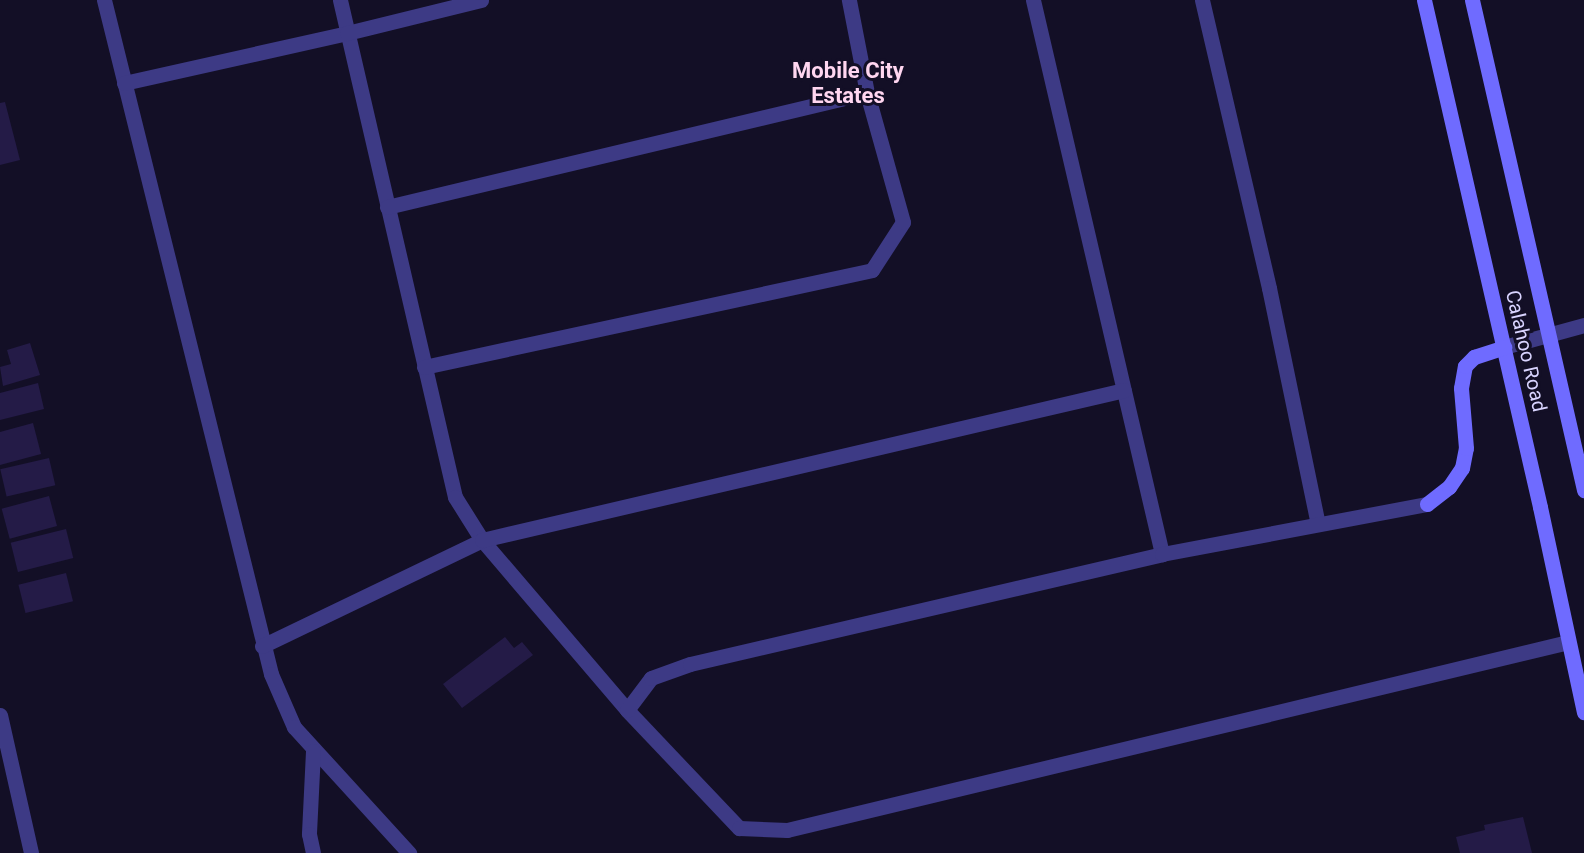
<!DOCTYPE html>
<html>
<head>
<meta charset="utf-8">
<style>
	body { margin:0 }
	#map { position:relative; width:1584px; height:853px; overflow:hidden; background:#130f26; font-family:Roboto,sans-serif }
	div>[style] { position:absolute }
	.building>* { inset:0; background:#241b47; transform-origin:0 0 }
	.street>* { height:15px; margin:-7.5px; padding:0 7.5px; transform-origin:7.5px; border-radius:7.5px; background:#3d3a85 }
	.secondary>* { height:15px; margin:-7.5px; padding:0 7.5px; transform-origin:7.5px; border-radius:7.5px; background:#6f6bff }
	span { translate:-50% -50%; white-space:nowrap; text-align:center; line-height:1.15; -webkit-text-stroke:6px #130f26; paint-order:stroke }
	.street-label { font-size:20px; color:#d9d4ff }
	.quarter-label { font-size:22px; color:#ffd6f0; font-weight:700 }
</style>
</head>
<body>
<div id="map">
	<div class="building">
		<div style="clip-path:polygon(5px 102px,20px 160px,0 165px,0 103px)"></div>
		<div style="clip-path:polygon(30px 343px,40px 375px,3px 386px,0 367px,11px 364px,7px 350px)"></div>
		<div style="clip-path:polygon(38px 383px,44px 409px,0 420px,0 393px)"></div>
		<div style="clip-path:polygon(33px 423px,41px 454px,0 465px,0 432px)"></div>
		<div style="left:49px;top:458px;width:28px;height:50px;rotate:77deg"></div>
		<div style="left:49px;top:496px;width:31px;height:49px;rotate:75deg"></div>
		<div style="left:66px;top:529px;width:30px;height:57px;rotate:76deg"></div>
		<div style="left:66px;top:573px;width:29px;height:49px;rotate:76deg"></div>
		<div style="clip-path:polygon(505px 637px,514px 648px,522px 642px,533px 655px,462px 708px,443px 684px)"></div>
		<div style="clip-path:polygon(1523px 817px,1532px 853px,1460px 853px,1456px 837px,1485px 830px,1484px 825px)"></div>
	</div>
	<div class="street">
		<div style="left:104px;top:0;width:694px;rotate:76.08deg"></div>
		<div style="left:271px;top:674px;width:58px;rotate:66.5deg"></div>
		<div style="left:294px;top:727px;width:171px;rotate:47.6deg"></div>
		<div style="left:340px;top:0;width:510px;rotate:76.97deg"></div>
		<div style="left:455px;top:497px;width:51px;rotate:57.9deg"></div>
		<div style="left:482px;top:540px;width:223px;rotate:49.5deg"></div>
		<div style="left:627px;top:710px;width:163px;rotate:46.5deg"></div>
		<div style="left:739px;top:828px;width:48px;rotate:2.4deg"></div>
		<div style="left:787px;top:830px;width:803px;rotate:-13.53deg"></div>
		<div style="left:1033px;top:0;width:569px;rotate:76.89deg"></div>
		<div style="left:1202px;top:0;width:296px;rotate:76.9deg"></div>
		<div style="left:1269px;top:288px;width:241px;rotate:78.3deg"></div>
		<div style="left:124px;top:83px;width:229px;rotate:-12.6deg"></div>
		<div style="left:347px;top:33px;width:138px;rotate:-13.8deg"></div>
		<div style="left:387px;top:207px;width:493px;rotate:-13.4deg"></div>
		<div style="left:1504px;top:347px;width:83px;rotate:-15.4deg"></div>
		<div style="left:424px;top:367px;width:458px;rotate:-12.2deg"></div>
		<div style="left:872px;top:270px;width:57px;rotate:-57.1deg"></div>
		<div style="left:903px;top:222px;width:134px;rotate:-105.6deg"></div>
		<div style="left:867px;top:93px;width:95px;rotate:-101deg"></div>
		<div style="left:262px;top:646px;width:244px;rotate:-25.7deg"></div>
		<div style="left:482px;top:540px;width:659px;rotate:-13.15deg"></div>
		<div style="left:627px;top:710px;width:40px;rotate:-53deg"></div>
		<div style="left:651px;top:678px;width:41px;rotate:-19.7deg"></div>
		<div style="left:690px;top:664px;width:485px;rotate:-13.1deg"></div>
		<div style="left:1162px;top:554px;width:270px;rotate:-10.7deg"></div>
		<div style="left:0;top:715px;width:141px;rotate:77.3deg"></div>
		<div style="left:313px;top:751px;width:83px;rotate:92.8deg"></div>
		<div style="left:309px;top:834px;width:19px;rotate:78deg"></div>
	</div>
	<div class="secondary">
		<div style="left:1424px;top:0;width:520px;rotate:77.11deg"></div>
		<div style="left:1540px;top:507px;width:210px;rotate:77.9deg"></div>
		<div style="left:1472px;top:0;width:503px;rotate:77.12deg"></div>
		<div style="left:1427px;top:504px;width:28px;rotate:-38deg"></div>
		<div style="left:1449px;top:487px;width:23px;rotate:-56deg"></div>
		<div style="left:1462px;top:468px;width:20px;rotate:-79deg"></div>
		<div style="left:1466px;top:448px;width:60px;rotate:-94.8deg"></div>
		<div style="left:1461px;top:388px;width:22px;rotate:-80deg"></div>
		<div style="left:1465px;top:366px;width:13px;rotate:-45deg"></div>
		<div style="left:1474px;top:357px;width:32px;rotate:-18deg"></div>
	</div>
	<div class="street-label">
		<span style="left:1526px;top:351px;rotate:77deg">Calahoo Road</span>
	</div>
	<div class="quarter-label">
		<span style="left:848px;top:83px">Mobile City<br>Estates</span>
	</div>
</div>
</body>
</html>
